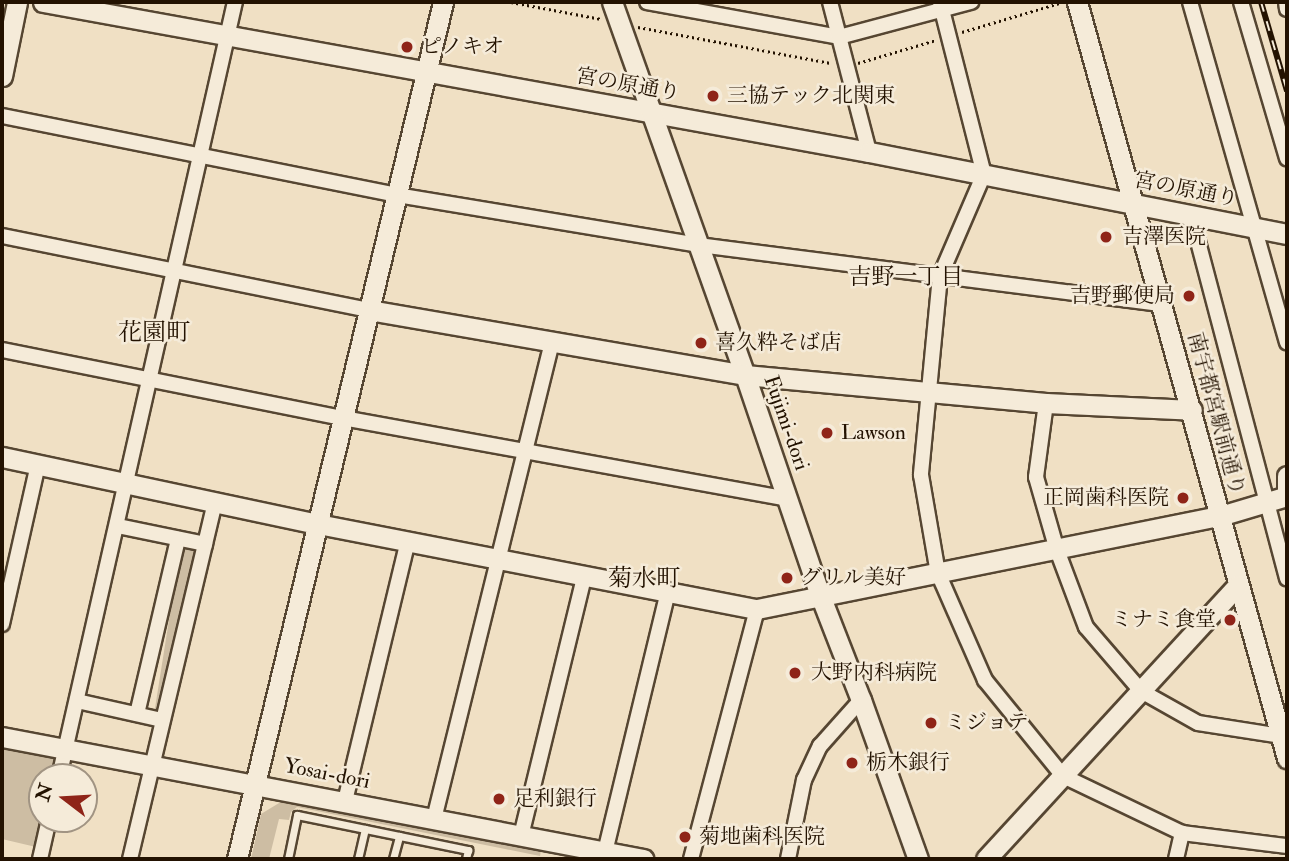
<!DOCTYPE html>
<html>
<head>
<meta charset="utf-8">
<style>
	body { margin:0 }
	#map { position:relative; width:1289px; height:861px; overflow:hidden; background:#f0e0c4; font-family:"IM FELL Double Pica","Noto Serif JP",serif }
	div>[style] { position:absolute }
	.green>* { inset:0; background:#cdbda3; transform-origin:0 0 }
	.path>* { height:2.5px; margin-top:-1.25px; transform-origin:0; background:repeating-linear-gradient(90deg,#231201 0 2px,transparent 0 5.5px) }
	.roads { filter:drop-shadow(2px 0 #564632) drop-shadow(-2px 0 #564632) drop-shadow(0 2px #564632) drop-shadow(0 -2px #564632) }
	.lane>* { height:7px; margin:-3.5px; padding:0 3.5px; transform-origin:3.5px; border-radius:3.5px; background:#f5ebd9 }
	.street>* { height:14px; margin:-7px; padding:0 7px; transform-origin:7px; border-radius:7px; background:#f5ebd9 }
	.secondary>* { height:19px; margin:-9.5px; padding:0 9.5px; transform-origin:9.5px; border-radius:9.5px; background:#f5ebd9 }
	.rail>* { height:6px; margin-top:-3px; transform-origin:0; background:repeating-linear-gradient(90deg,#f5ebd9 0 10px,#231201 0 20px); box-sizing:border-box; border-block:2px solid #231201 }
	.dots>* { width:19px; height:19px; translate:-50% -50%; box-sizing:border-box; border:4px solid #f5ebd9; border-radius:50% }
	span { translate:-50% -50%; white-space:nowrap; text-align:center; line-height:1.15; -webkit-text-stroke:5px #f5ebd9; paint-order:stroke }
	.poi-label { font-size:21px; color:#231201 }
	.left { translate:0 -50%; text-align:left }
	.right { translate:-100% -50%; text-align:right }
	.street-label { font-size:21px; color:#231201 }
	.neighbourhood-label { font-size:23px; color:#231201 }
	.quarter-label { font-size:24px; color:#231201 }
	.frame { position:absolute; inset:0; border:4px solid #231201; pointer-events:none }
	.north { position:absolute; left:28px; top:763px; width:70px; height:70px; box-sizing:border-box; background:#f5ebd9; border:2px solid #a19483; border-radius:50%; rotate:287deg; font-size:19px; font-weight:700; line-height:28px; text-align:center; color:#231201 }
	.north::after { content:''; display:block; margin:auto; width:24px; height:32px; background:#8f2418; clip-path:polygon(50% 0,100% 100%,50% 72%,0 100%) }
</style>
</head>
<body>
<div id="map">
	<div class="green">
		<div style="left:181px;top:544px;width:18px;height:171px;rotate:9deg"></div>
		<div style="clip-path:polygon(2px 748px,55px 759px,51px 777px,42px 777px,42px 819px,36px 847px,2px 839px)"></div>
		<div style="clip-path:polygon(284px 800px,541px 850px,540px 856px,297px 807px,291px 812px,289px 820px,279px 819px,269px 859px,251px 859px,261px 814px)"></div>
	</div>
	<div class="path">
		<div style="left:511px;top:2px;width:92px;rotate:10.7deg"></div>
		<div style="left:638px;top:27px;width:196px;rotate:10.6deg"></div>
		<div style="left:962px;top:32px;width:105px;rotate:-16.5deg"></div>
		<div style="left:858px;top:63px;width:81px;rotate:-16.4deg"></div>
	</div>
	<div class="roads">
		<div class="lane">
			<div style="left:288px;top:859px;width:45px;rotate:-78.4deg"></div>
			<div style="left:297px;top:815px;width:175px;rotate:11.6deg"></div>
			<div style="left:468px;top:850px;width:9px;rotate:103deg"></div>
			<div style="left:358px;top:859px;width:31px;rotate:-77deg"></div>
			<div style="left:393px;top:859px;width:24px;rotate:-75deg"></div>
		</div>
		<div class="street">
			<div style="left:647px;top:2px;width:195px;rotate:10.3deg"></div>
			<div style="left:839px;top:37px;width:137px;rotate:-14.9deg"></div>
			<div style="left:830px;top:2px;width:155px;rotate:75.4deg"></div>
			<div style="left:940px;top:2px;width:178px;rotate:75.7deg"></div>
			<div style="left:984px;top:174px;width:111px;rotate:113.3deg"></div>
			<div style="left:940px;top:276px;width:200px;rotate:95.5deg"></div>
			<div style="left:921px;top:475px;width:99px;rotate:80.2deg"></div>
			<div style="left:938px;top:573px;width:117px;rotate:66.3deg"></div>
			<div style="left:985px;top:680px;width:124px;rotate:50.9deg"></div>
			<div style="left:1063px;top:776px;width:132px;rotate:25.6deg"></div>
			<div style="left:1182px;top:833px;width:106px;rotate:7.1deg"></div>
			<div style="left:1190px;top:2px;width:354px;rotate:74.1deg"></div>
			<div style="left:1241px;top:2px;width:163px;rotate:73.6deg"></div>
			<div style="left:1286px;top:2px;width:7px;rotate:82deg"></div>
			<div style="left:2px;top:116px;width:403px;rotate:11.3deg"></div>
			<div style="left:397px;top:195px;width:306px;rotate:9.4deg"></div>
			<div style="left:699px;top:245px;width:466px;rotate:7.3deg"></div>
			<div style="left:1191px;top:215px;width:376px;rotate:75.2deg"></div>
			<div style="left:2px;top:236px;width:374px;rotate:11.4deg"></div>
			<div style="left:2px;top:350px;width:348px;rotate:11.3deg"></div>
			<div style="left:343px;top:418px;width:452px;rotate:10.3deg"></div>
			<div style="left:1046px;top:403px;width:75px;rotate:97.7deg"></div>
			<div style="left:1036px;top:477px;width:76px;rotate:74deg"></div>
			<div style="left:1057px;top:550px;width:82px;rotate:69.4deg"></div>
			<div style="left:1086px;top:627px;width:84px;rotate:49.3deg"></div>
			<div style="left:1141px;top:691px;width:65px;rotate:29.3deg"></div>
			<div style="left:1198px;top:723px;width:90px;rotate:8.9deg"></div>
			<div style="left:118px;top:526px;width:89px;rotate:11.7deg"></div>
			<div style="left:2px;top:624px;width:164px;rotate:-77.3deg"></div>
			<div style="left:77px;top:701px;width:87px;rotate:12.6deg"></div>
			<div style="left:137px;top:714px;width:180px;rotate:-76.8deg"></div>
			<div style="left:59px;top:777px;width:795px;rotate:-77.21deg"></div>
			<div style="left:345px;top:801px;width:268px;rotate:-76.4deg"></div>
			<div style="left:434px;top:819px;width:492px;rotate:-76.1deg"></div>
			<div style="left:521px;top:836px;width:267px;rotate:-76.3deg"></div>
			<div style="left:605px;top:852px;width:268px;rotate:-76.4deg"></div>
			<div style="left:40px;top:859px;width:41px;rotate:-77.3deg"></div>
			<div style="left:130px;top:859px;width:367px;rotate:-76.6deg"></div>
			<div style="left:691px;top:859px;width:259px;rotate:-75.2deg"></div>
			<div style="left:788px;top:859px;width:81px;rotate:-78.6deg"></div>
			<div style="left:804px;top:780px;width:38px;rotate:-65deg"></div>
			<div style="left:820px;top:746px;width:62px;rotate:-48.3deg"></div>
			<div style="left:1176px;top:859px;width:27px;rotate:-77deg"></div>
		</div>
		<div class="secondary">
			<div style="left:43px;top:2px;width:840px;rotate:10.29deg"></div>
			<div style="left:869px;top:152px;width:426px;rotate:11.1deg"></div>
			<div style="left:612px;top:2px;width:396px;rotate:70.4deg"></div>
			<div style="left:745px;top:375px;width:232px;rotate:71.2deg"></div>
			<div style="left:820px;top:595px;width:113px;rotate:68.7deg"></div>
			<div style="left:861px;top:700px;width:169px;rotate:70.3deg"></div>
			<div style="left:1077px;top:2px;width:785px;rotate:74.48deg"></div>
			<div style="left:2px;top:76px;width:76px;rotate:-78.5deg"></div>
			<div style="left:369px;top:310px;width:382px;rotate:9.8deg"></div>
			<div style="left:745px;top:375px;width:302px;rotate:5.3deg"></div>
			<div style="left:1046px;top:403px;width:146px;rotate:2.7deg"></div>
			<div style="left:2px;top:457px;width:323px;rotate:12deg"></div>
			<div style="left:318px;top:524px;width:447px;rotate:11deg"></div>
			<div style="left:757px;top:609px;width:472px;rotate:-11.4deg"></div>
			<div style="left:1220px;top:516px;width:70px;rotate:-16.6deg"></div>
			<div style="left:1287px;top:476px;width:13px;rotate:90deg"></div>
			<div style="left:2px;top:737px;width:653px;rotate:10.78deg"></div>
			<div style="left:237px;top:859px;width:881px;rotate:-76.48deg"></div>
			<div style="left:986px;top:859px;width:372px;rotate:-47.4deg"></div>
		</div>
	</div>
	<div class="rail">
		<div style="left:1261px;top:2px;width:93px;rotate:73.7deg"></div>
	</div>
	<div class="dots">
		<div style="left:407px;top:47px;background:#8f2418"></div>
		<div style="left:713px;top:96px;background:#8f2418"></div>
		<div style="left:1106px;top:237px;background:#8f2418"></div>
		<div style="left:1189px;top:296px;background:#8f2418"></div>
		<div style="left:701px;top:343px;background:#8f2418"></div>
		<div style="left:827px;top:433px;background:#8f2418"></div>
		<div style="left:1183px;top:498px;background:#8f2418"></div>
		<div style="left:787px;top:578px;background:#8f2418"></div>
		<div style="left:1230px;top:620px;background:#8f2418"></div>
		<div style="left:795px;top:673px;background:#8f2418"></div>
		<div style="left:931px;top:723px;background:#8f2418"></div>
		<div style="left:852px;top:763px;background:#8f2418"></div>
		<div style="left:499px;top:799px;background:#8f2418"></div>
		<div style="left:685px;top:837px;background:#8f2418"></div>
	</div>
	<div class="poi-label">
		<span class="left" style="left:421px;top:47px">ピノキオ</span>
		<span class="left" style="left:727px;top:96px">三協テック北関東</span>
		<span class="left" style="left:1122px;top:237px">吉澤医院</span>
		<span class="right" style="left:1175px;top:296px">吉野郵便局</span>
		<span class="left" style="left:715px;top:343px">喜久粋そば店</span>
		<span class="left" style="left:841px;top:433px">Lawson</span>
		<span class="right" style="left:1169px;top:498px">正岡歯科医院</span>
		<span class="left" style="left:801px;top:578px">グリル美好</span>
		<span class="right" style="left:1216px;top:620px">ミナミ食堂</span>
		<span class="left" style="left:811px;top:673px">大野内科病院</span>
		<span class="left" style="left:945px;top:723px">ミジョテ</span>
		<span class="left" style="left:866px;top:763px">栃木銀行</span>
		<span class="left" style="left:513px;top:799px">足利銀行</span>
		<span class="left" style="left:699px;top:837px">菊地歯科医院</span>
	</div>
	<div class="street-label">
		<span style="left:628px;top:85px;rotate:10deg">宮の原通り</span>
		<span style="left:1186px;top:190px;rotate:11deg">宮の原通り</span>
		<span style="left:1216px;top:414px;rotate:75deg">南宇都宮駅前通り</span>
		<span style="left:786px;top:423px;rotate:71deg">Fujimi-dori</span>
		<span style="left:327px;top:774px;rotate:11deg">Yosai-dori</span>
	</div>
	<div class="neighbourhood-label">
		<span style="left:906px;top:277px">吉野一丁目</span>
	</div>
	<div class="quarter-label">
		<span style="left:154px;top:333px">花園町</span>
		<span style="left:644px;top:579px">菊水町</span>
	</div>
	<div class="frame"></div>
	<div class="north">N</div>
</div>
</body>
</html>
